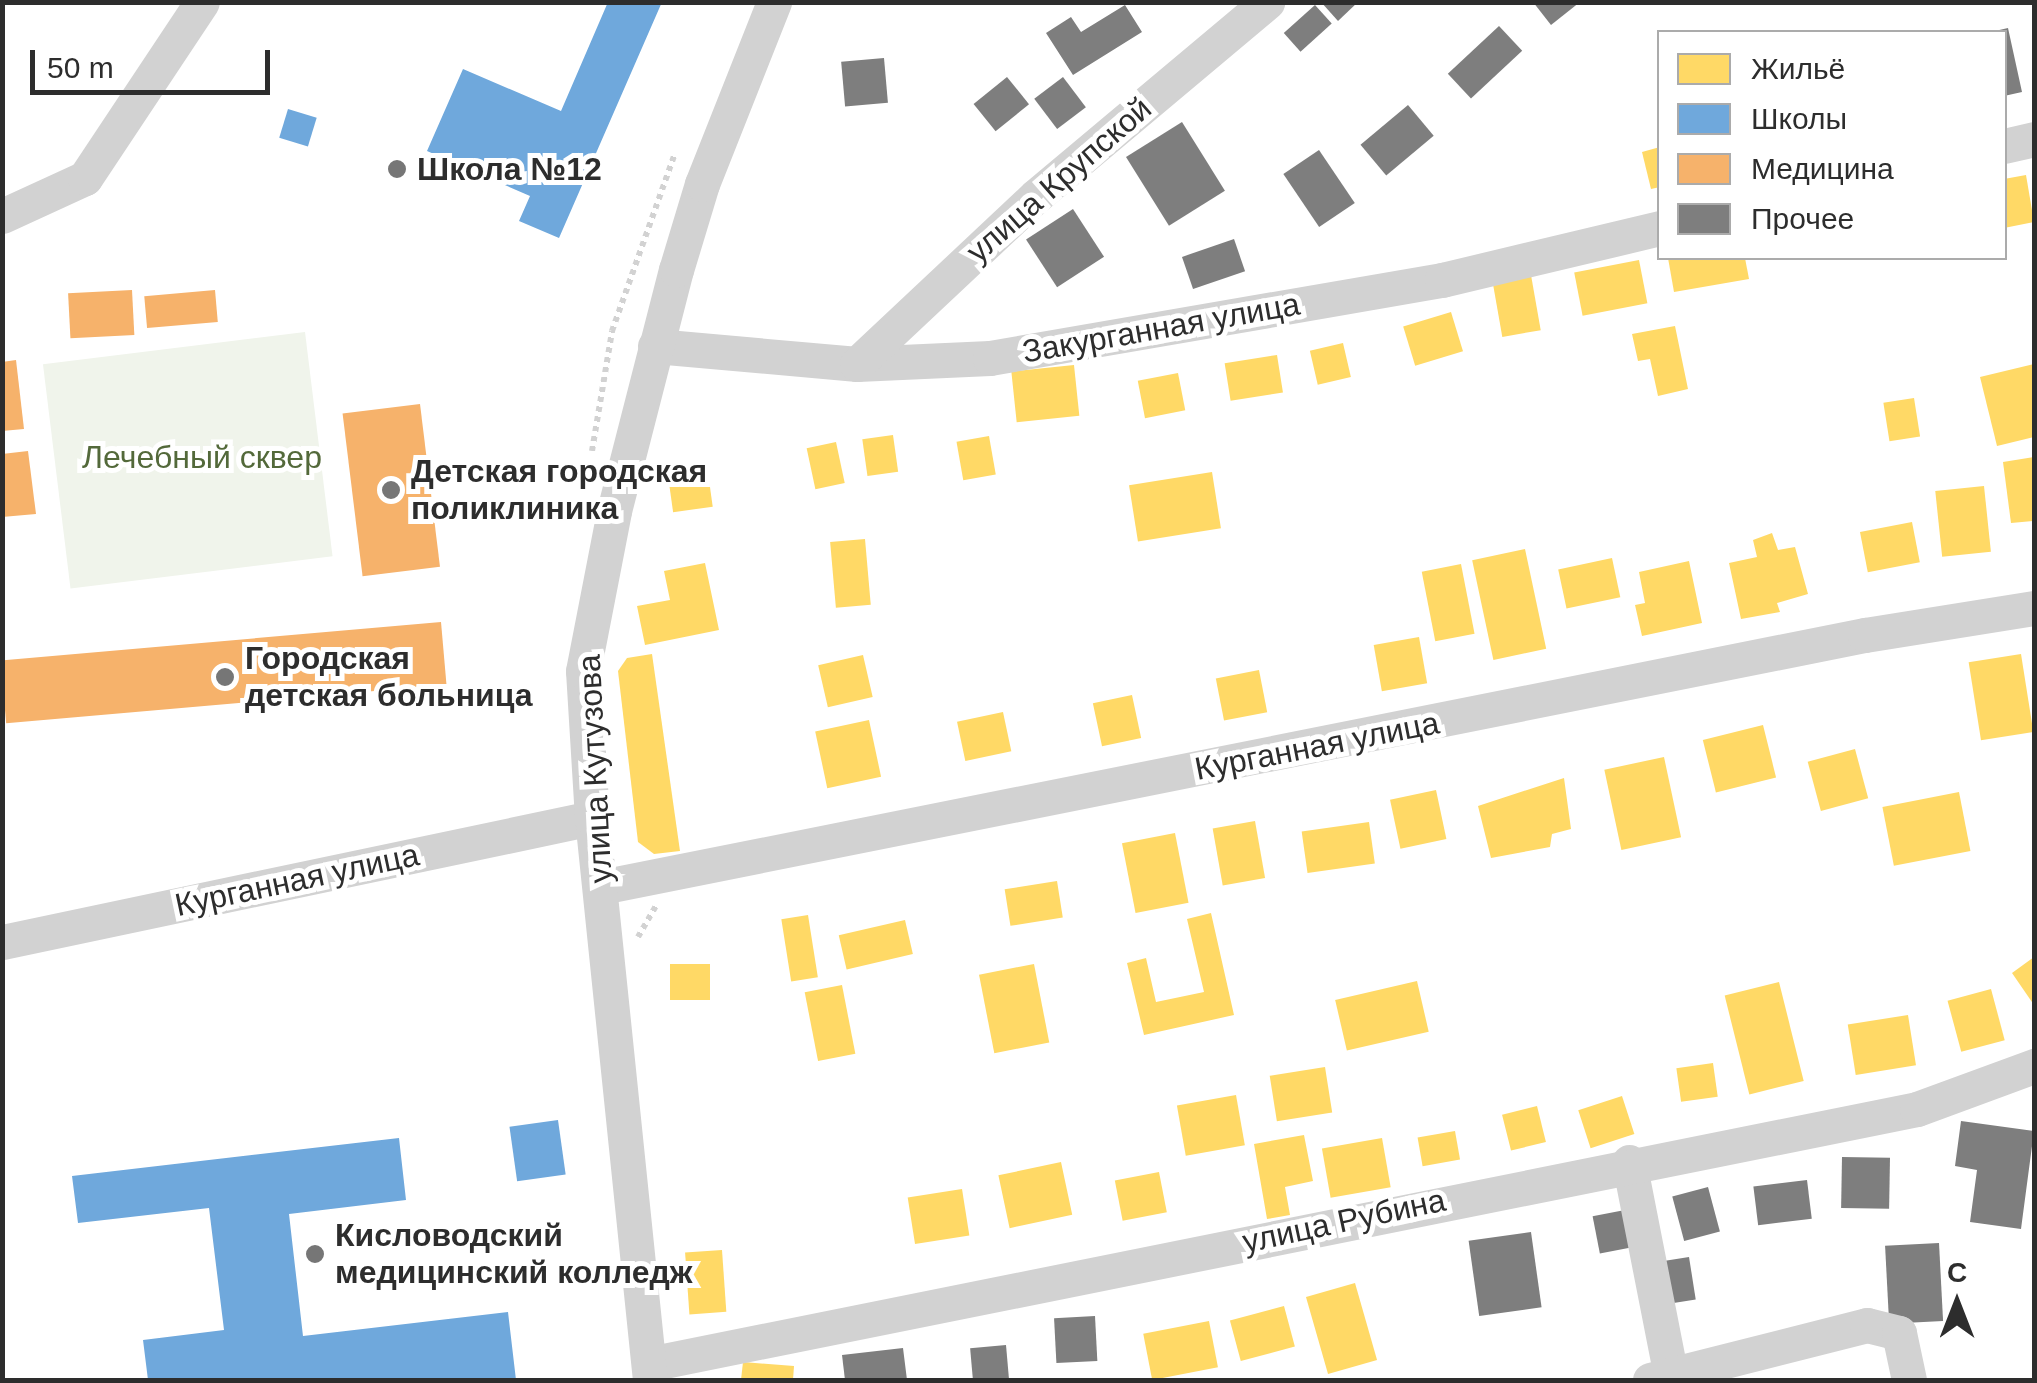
<!DOCTYPE html>
<html>
<head>
<meta charset="utf-8">
<style>
	body { margin:0 }
	#map { position:relative; width:2037px; height:1383px; overflow:hidden; background:#fff; font-family:Arial,sans-serif }
	div>[style] { position:absolute }
	.green>* { inset:0; background:#f0f4eb; transform-origin:0 0 }
	.homes>* { inset:0; background:#ffd966; transform-origin:0 0 }
	.schools>* { inset:0; background:#6fa8dc; transform-origin:0 0 }
	.health>* { inset:0; background:#f6b26b; transform-origin:0 0 }
	.building>* { inset:0; background:#7e7e7e; transform-origin:0 0 }
	.path>* { height:6px; margin-top:-3px; transform-origin:0; background:repeating-linear-gradient(90deg,#d2d2d2 0 5px,transparent 0 10px) }
	.minor>* { height:35px; margin:-17.5px; padding:0 17.5px; transform-origin:17.5px; border-radius:17.5px; background:#d2d2d2 }
	.dots>* { width:28px; height:28px; translate:-50% -50%; box-sizing:border-box; border:5px solid #fff; border-radius:50% }
	span { translate:-50% -50%; white-space:nowrap; text-align:center; line-height:1.15; -webkit-text-stroke:10px #fff; paint-order:stroke }
	.poi-label { font-size:32px; color:#2d2d2d; font-weight:700 }
	.left { translate:0 -50%; text-align:left }
	.street-label { font-size:32px; color:#2d2d2d }
	.park-label { font-size:32px; color:#53693a }
	.frame { position:absolute; inset:0; border:5px solid #2d2d2d; pointer-events:none }
	.legend { position:absolute; left:1657px; top:30px; width:350px; height:230px; box-sizing:border-box; background:#fff; border:2px solid #ababab; margin:0; padding:12px 18px; list-style:none; font-size:30px; color:#2d2d2d }
	.legend li { display:flex; align-items:center; gap:20px; height:50px }
	.legend b { width:50px; border:2px solid #ababab }
	.north { position:absolute; left:1907px; top:1253px; width:100px; height:100px; -webkit-text-stroke:8px #fff; paint-order:stroke; rotate:0deg; font-size:28px; font-weight:700; line-height:40px; text-align:center; color:#2d2d2d }
	.north::after { content:''; display:block; margin:auto; width:35px; height:45px; background:#2d2d2d; clip-path:polygon(50% 0,100% 100%,50% 72%,0 100%) }
	.scale { position:absolute; left:30px; top:50px; width:240px; height:45px; box-sizing:border-box; border:5px solid #2d2d2d; border-top:0; padding-left:12px; font-size:30px; line-height:35px; white-space:nowrap; color:#2d2d2d; -webkit-text-stroke:8px #fff; paint-order:stroke }
</style>
</head>
<body>
<div id="map">
	<div class="green">
		<div style="left:305px;top:332px;width:226px;height:264px;rotate:83deg"></div>
	</div>
	<div class="homes">
		<div style="clip-path:polygon(1660px 147px,1660px 187px,1651px 189px,1642px 152px)"></div>
		<div style="clip-path:polygon(2026px 175px,2034px 222px,2004px 228px,2004px 179px)"></div>
		<div style="clip-path:polygon(1668px 258px,1745px 258px,1749px 279px,1674px 292px)"></div>
		<div style="left:1639px;top:260px;width:44px;height:66px;rotate:79deg"></div>
		<div style="left:1531px;top:275px;width:56px;height:39px;rotate:80deg"></div>
		<div style="left:1451px;top:312px;width:41px;height:50px;rotate:73deg"></div>
		<div style="clip-path:polygon(1675px 326px,1688px 389px,1658px 396px,1650px 359px,1638px 361px,1632px 334px)"></div>
		<div style="left:1343px;top:343px;width:35px;height:34px;rotate:77deg"></div>
		<div style="left:1277px;top:355px;width:38px;height:53px;rotate:81deg"></div>
		<div style="clip-path:polygon(2034px 364px,2034px 437px,1997px 446px,1980px 377px)"></div>
		<div style="left:1074px;top:365px;width:51px;height:63px;rotate:84deg"></div>
		<div style="left:1178px;top:373px;width:38px;height:41px;rotate:79deg"></div>
		<div style="left:1914px;top:398px;width:39px;height:31px;rotate:81deg"></div>
		<div style="left:893px;top:435px;width:37px;height:31px;rotate:82deg"></div>
		<div style="left:989px;top:436px;width:39px;height:33px;rotate:80deg"></div>
		<div style="left:836px;top:442px;width:42px;height:30px;rotate:78deg"></div>
		<div style="clip-path:polygon(2034px 457px,2033px 521px,2011px 523px,2003px 462px)"></div>
		<div style="left:1212px;top:472px;width:57px;height:84px;rotate:81deg"></div>
		<div style="left:708px;top:473px;width:34px;height:40px;rotate:82deg"></div>
		<div style="left:1984px;top:486px;width:66px;height:49px;rotate:84deg"></div>
		<div style="left:1912px;top:522px;width:41px;height:53px;rotate:79deg"></div>
		<div style="clip-path:polygon(1772px 533px,1778px 550px,1795px 547px,1808px 594px,1777px 603px,1780px 612px,1741px 619px,1729px 563px,1757px 557px,1753px 540px)"></div>
		<div style="left:865px;top:539px;width:66px;height:35px;rotate:85deg"></div>
		<div style="left:1525px;top:549px;width:102px;height:54px;rotate:78deg"></div>
		<div style="left:1612px;top:558px;width:40px;height:55px;rotate:78deg"></div>
		<div style="clip-path:polygon(1689px 561px,1702px 623px,1642px 636px,1635px 605px,1645px 603px,1639px 572px)"></div>
		<div style="clip-path:polygon(705px 563px,719px 630px,645px 645px,637px 606px,670px 600px,664px 571px)"></div>
		<div style="left:1461px;top:564px;width:71px;height:40px;rotate:79deg"></div>
		<div style="left:1419px;top:637px;width:47px;height:46px;rotate:80deg"></div>
		<div style="clip-path:polygon(652px 654px,680px 851px,654px 854px,638px 842px,618px 671px,627px 658px)"></div>
		<div style="left:2021px;top:654px;width:79px;height:53px;rotate:81deg"></div>
		<div style="left:863px;top:655px;width:43px;height:46px;rotate:77deg"></div>
		<div style="left:1259px;top:670px;width:43px;height:44px;rotate:79deg"></div>
		<div style="left:1132px;top:695px;width:44px;height:40px;rotate:78deg"></div>
		<div style="left:1003px;top:712px;width:40px;height:47px;rotate:78deg"></div>
		<div style="left:869px;top:720px;width:58px;height:55px;rotate:78deg"></div>
		<div style="left:1763px;top:725px;width:54px;height:62px;rotate:76deg"></div>
		<div style="left:1855px;top:749px;width:51px;height:49px;rotate:75deg"></div>
		<div style="left:1664px;top:757px;width:82px;height:61px;rotate:78deg"></div>
		<div style="clip-path:polygon(1564px 778px,1571px 829px,1552px 834px,1550px 847px,1491px 858px,1478px 806px)"></div>
		<div style="left:1436px;top:790px;width:50px;height:47px;rotate:78deg"></div>
		<div style="left:1959px;top:792px;width:60px;height:78px;rotate:79deg"></div>
		<div style="left:1255px;top:821px;width:58px;height:43px;rotate:80deg"></div>
		<div style="left:1369px;top:822px;width:42px;height:68px;rotate:82deg"></div>
		<div style="left:1175px;top:833px;width:71px;height:54px;rotate:79deg"></div>
		<div style="left:1057px;top:881px;width:37px;height:53px;rotate:81deg"></div>
		<div style="clip-path:polygon(1211px 913px,1234px 1015px,1144px 1035px,1127px 963px,1146px 958px,1156px 1002px,1204px 992px,1187px 919px)"></div>
		<div style="left:808px;top:915px;width:63px;height:27px;rotate:81deg"></div>
		<div style="left:905px;top:920px;width:35px;height:68px;rotate:77deg"></div>
		<div style="clip-path:polygon(2034px 957px,2034px 1005px,2012px 973px)"></div>
		<div style="left:670px;top:964px;width:40px;height:36px"></div>
		<div style="left:1034px;top:964px;width:80px;height:56px;rotate:79deg"></div>
		<div style="left:1417px;top:981px;width:52px;height:84px;rotate:77deg"></div>
		<div style="left:1779px;top:982px;width:102px;height:56px;rotate:76deg"></div>
		<div style="left:842px;top:985px;width:70px;height:38px;rotate:79deg"></div>
		<div style="left:1991px;top:989px;width:53px;height:45px;rotate:75deg"></div>
		<div style="left:1908px;top:1015px;width:51px;height:61px;rotate:81deg"></div>
		<div style="left:1713px;top:1063px;width:34px;height:37px;rotate:82deg"></div>
		<div style="left:1325px;top:1067px;width:46px;height:56px;rotate:81deg"></div>
		<div style="left:1236px;top:1095px;width:51px;height:60px;rotate:80deg"></div>
		<div style="left:1622px;top:1096px;width:40px;height:46px;rotate:72deg"></div>
		<div style="left:1537px;top:1106px;width:37px;height:36px;rotate:76deg"></div>
		<div style="left:1455px;top:1131px;width:29px;height:38px;rotate:80deg"></div>
		<div style="clip-path:polygon(1304px 1135px,1313px 1181px,1285px 1187px,1290px 1215px,1267px 1219px,1254px 1144px)"></div>
		<div style="left:1382px;top:1138px;width:50px;height:61px;rotate:80deg"></div>
		<div style="left:1061px;top:1162px;width:54px;height:64px;rotate:78deg"></div>
		<div style="left:1159px;top:1172px;width:41px;height:45px;rotate:79deg"></div>
		<div style="left:962px;top:1189px;width:47px;height:55px;rotate:81deg"></div>
		<div style="left:722px;top:1250px;width:62px;height:37px;rotate:86deg"></div>
		<div style="left:1355px;top:1283px;width:80px;height:51px;rotate:74deg"></div>
		<div style="left:1284px;top:1306px;width:42px;height:56px;rotate:75deg"></div>
		<div style="left:1209px;top:1321px;width:47px;height:67px;rotate:79deg"></div>
		<div style="clip-path:polygon(743px 1362px,794px 1366px,793px 1380px,741px 1380px)"></div>
	</div>
	<div class="schools">
		<div style="clip-path:polygon(608px 2px,662px 2px,559px 238px,519px 221px,530px 196px,427px 151px,463px 69px,561px 111px)"></div>
		<div style="left:288px;top:109px;width:30px;height:30px;rotate:17deg"></div>
		<div style="left:558px;top:1120px;width:55px;height:49px;rotate:82deg"></div>
		<div style="clip-path:polygon(399px 1138px,406px 1200px,289px 1214px,303px 1336px,508px 1312px,516px 1380px,148px 1380px,143px 1340px,224px 1330px,209px 1208px,78px 1223px,72px 1176px)"></div>
	</div>
	<div class="health">
		<div style="left:132px;top:290px;width:45px;height:64px;rotate:87deg"></div>
		<div style="left:215px;top:290px;width:32px;height:71px;rotate:85deg"></div>
		<div style="clip-path:polygon(16px 360px,24px 429px,2px 431px,2px 362px)"></div>
		<div style="left:420px;top:404px;width:164px;height:78px;rotate:83deg"></div>
		<div style="clip-path:polygon(28px 451px,36px 514px,2px 517px,2px 454px)"></div>
		<div style="left:441px;top:622px;width:63px;height:442px;rotate:85deg"></div>
	</div>
	<div class="building">
		<div style="clip-path:polygon(1321px 2px,1358px 2px,1338px 21px)"></div>
		<div style="clip-path:polygon(1533px 2px,1580px 2px,1551px 25px)"></div>
		<div style="clip-path:polygon(1125px 5px,1142px 32px,1073px 75px,1046px 33px,1071px 17px,1081px 32px)"></div>
		<div style="left:1315px;top:5px;width:25px;height:42px;rotate:48deg"></div>
		<div style="left:1499px;top:26px;width:34px;height:70px;rotate:47deg"></div>
		<div style="clip-path:polygon(2008px 28px,2022px 92px,2004px 96px,2004px 32px,1995px 31px)"></div>
		<div style="left:884px;top:58px;width:45px;height:43px;rotate:85deg"></div>
		<div style="left:1007px;top:77px;width:35px;height:43px;rotate:51deg"></div>
		<div style="left:1063px;top:77px;width:38px;height:36px;rotate:53deg"></div>
		<div style="left:1408px;top:105px;width:40px;height:62px;rotate:50deg"></div>
		<div style="left:1182px;top:122px;width:81px;height:66px;rotate:58deg"></div>
		<div style="left:1319px;top:150px;width:64px;height:43px;rotate:56deg"></div>
		<div style="left:1073px;top:209px;width:57px;height:56px;rotate:57deg"></div>
		<div style="left:1234px;top:239px;width:34px;height:55px;rotate:71deg"></div>
		<div style="clip-path:polygon(1961px 1121px,2034px 1131px,2021px 1229px,1970px 1222px,1977px 1170px,1955px 1166px)"></div>
		<div style="left:1842px;top:1157px;width:48px;height:51px;rotate:1deg"></div>
		<div style="left:1807px;top:1180px;width:39px;height:54px;rotate:83deg"></div>
		<div style="left:1708px;top:1187px;width:46px;height:37px;rotate:75deg"></div>
		<div style="left:1625px;top:1210px;width:38px;height:33px;rotate:79deg"></div>
		<div style="left:1531px;top:1232px;width:76px;height:63px;rotate:82deg"></div>
		<div style="left:1939px;top:1243px;width:78px;height:54px;rotate:87deg"></div>
		<div style="left:1689px;top:1257px;width:43px;height:24px;rotate:81deg"></div>
		<div style="left:1095px;top:1316px;width:45px;height:41px;rotate:87deg"></div>
		<div style="left:1006px;top:1345px;width:35px;height:36px;rotate:85deg"></div>
		<div style="clip-path:polygon(903px 1348px,907px 1380px,845px 1380px,842px 1355px)"></div>
	</div>
	<div class="path">
		<div style="left:592px;top:451px;width:122px;rotate:-80.5deg"></div>
		<div style="left:612px;top:331px;width:186px;rotate:-70.5deg"></div>
		<div style="left:638px;top:937px;width:36px;rotate:-60deg"></div>
	</div>
	<div class="minor">
		<div style="left:2004px;top:146px;width:31px;rotate:-13deg"></div>
		<div style="left:2px;top:216px;width:91px;rotate:-24.6deg"></div>
		<div style="left:85px;top:178px;width:211px;rotate:-56.4deg"></div>
		<div style="left:655px;top:346px;width:203px;rotate:5.1deg"></div>
		<div style="left:857px;top:364px;width:133px;rotate:-2.6deg"></div>
		<div style="left:990px;top:358px;width:459px;rotate:-9.8deg"></div>
		<div style="left:1442px;top:280px;width:224px;rotate:-13.4deg"></div>
		<div style="left:857px;top:364px;width:245px;rotate:-43.2deg"></div>
		<div style="left:1036px;top:196px;width:302px;rotate:-40deg"></div>
		<div style="left:601px;top:887px;width:1289px;rotate:-11.28deg"></div>
		<div style="left:1865px;top:635px;width:171px;rotate:-9.1deg"></div>
		<div style="left:2px;top:942px;width:603px;rotate:-11.87deg"></div>
		<div style="left:1629px;top:1162px;width:218px;rotate:78.9deg"></div>
		<div style="left:649px;top:1364px;width:1293px;rotate:-11.37deg"></div>
		<div style="left:1917px;top:1109px;width:125px;rotate:-20.2deg"></div>
		<div style="left:650px;top:1380px;width:565px;rotate:-95.89deg"></div>
		<div style="left:592px;top:818px;width:147px;rotate:-93.5deg"></div>
		<div style="left:583px;top:671px;width:163px;rotate:-79deg"></div>
		<div style="left:614px;top:511px;width:249px;rotate:-75.6deg"></div>
		<div style="left:676px;top:270px;width:90px;rotate:-73.2deg"></div>
		<div style="left:702px;top:184px;width:196px;rotate:-68.4deg"></div>
		<div style="left:1650px;top:1380px;width:224px;rotate:-14.2deg"></div>
		<div style="left:1867px;top:1325px;width:33px;rotate:14deg"></div>
		<div style="left:1899px;top:1333px;width:48px;rotate:78deg"></div>
	</div>
	<div class="dots">
		<div style="left:397px;top:169px;background:#767676"></div>
		<div style="left:391px;top:490px;background:#767676"></div>
		<div style="left:225px;top:677px;background:#767676"></div>
		<div style="left:315px;top:1254px;background:#767676"></div>
	</div>
	<div class="poi-label">
		<span class="left" style="left:417px;top:169px">Школа №12</span>
		<span class="left" style="left:411px;top:490px">Детская городская<br>поликлиника</span>
		<span class="left" style="left:245px;top:677px">Городская<br>детская больница</span>
		<span class="left" style="left:335px;top:1254px">Кисловодский<br>медицинский колледж</span>
	</div>
	<div class="street-label">
		<span style="left:1059px;top:180px;rotate:-41deg">улица Крупской</span>
		<span style="left:1161px;top:328px;rotate:-10deg">Закурганная улица</span>
		<span style="left:1317px;top:746px;rotate:-11deg">Курганная улица</span>
		<span style="left:595px;top:769px;rotate:-93deg">улица Кутузова</span>
		<span style="left:297px;top:880px;rotate:-12deg">Курганная улица</span>
		<span style="left:1344px;top:1221px;rotate:-12deg">улица Рубина</span>
	</div>
	<div class="park-label">
		<span style="left:202px;top:457px">Лечебный сквер</span>
	</div>
	<div class="frame"></div>
	<ul class="legend">
	<li><b style="height:28px;background:#ffd966"></b>Жильё</li>
	<li><b style="height:28px;background:#6fa8dc"></b>Школы</li>
	<li><b style="height:28px;background:#f6b26b"></b>Медицина</li>
	<li><b style="height:28px;background:#7e7e7e"></b>Прочее</li>
	</ul>
	<div class="north">С</div>
	<div class="scale">50 m</div>
</div>
</body>
</html>
